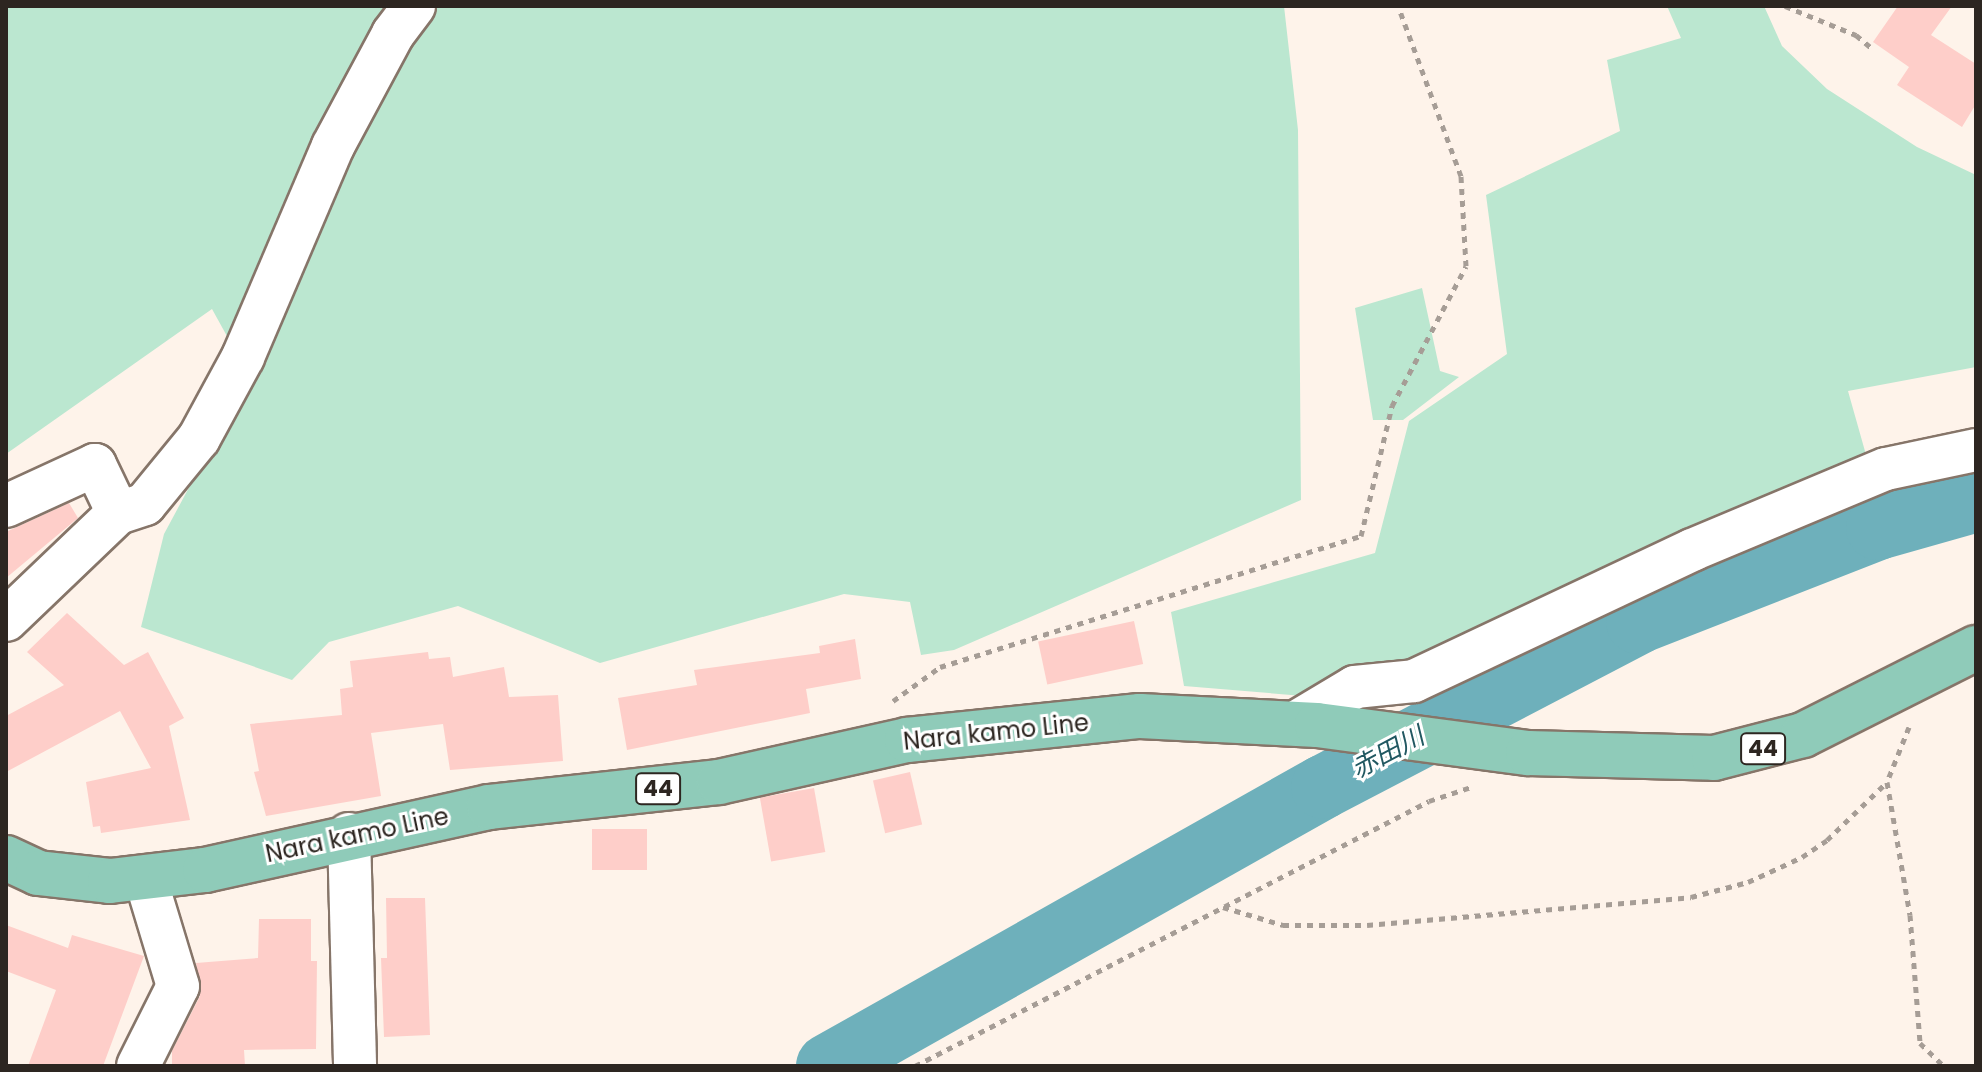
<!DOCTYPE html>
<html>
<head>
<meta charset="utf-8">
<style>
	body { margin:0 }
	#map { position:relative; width:1982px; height:1072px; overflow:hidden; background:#fef3ea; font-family:Poppins,"Noto Sans JP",sans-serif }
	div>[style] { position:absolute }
	.green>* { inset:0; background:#bbe7d0 }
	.river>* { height:64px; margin:-32px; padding:0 32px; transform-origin:32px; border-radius:32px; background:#6eb0bb }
	.building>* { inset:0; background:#fecec9; transform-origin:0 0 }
	.path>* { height:5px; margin-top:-2.5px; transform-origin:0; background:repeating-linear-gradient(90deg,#a69d96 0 6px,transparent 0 12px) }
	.roads { filter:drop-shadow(2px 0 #867569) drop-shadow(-2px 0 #867569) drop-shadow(0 2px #867569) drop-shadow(0 -2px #867569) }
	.street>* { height:42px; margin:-21px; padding:0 21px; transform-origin:21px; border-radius:21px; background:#fff }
	.primary>* { height:44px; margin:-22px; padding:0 22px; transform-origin:22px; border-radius:22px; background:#8fcbb9 }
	span { translate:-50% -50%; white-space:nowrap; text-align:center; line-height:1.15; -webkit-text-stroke:6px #fff; paint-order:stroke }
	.shield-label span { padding:2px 6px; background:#fff; border:2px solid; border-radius:6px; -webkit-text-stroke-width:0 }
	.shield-label { font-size:22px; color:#2d2621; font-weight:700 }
	.street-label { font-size:24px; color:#2d2621 }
	.water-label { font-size:26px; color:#215861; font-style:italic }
	.frame { position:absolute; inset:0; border:8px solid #2d2621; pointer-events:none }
</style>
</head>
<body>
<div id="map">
	<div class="green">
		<div style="clip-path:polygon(6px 6px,1284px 6px,1298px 130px,1301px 500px,954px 650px,921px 655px,910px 602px,844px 594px,600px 663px,458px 606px,329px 642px,292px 680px,141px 627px,164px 534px,249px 376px,212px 309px,6px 454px)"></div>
		<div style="clip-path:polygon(1667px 6px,1764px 6px,1782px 46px,1827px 89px,1917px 147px,1976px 175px,1976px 367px,1848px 391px,1872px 476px,1375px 702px,1184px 686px,1171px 612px,1375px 553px,1409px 421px,1507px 354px,1486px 195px,1620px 131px,1607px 60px,1681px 38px)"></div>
		<div style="clip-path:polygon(1422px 288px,1440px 371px,1459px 377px,1403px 420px,1373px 420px,1355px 308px)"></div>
	</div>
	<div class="river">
		<div style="left:828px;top:1066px;width:568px;rotate:-29.41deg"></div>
		<div style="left:1323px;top:787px;width:356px;rotate:-27.6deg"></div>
		<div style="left:1638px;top:622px;width:258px;rotate:-21.4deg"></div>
		<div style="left:1878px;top:528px;width:102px;rotate:-15.9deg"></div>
	</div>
	<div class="building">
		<div style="clip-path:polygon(1898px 6px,1952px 6px,1931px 35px,1976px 64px,1976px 104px,1962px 127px,1897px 85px,1909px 67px,1873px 42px)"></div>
		<div style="clip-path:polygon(69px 503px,78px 518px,6px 578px,6px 532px)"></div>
		<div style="clip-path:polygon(67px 613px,124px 665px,148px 652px,184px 718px,169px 726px,190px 820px,101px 833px,100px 826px,93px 827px,86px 782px,151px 768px,120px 711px,6px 772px,6px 716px,64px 685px,27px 652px)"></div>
		<div style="left:1134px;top:621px;width:44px;height:98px;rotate:78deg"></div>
		<div style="clip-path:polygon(855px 639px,861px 679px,806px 689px,810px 713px,627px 750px,618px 698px,697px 685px,694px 670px,820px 653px,819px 646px)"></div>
		<div style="clip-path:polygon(428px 652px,429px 659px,450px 657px,453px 677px,504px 667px,509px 697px,558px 695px,563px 761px,450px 770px,443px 724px,371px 733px,381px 796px,266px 816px,254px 772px,259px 771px,250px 724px,342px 715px,340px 689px,353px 687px,350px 661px)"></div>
		<div style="left:910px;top:772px;width:54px;height:38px;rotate:77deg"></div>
		<div style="left:814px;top:788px;width:65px;height:55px;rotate:80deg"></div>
		<div style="left:592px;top:829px;width:55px;height:41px"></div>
		<div style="clip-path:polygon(386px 898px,425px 898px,430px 1035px,384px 1037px,381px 958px,387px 958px)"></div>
		<div style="clip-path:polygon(259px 919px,311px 919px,311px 961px,317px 961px,316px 1049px,244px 1050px,245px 1066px,172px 1066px,172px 1051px,200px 996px,196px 963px,258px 958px)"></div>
		<div style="clip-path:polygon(6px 925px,68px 948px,72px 935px,144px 956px,103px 1066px,28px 1066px,56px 990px,6px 971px)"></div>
	</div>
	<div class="path">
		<div style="left:1785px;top:6px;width:77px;rotate:22.2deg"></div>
		<div style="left:1856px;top:35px;width:23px;rotate:40deg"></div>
		<div style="left:893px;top:701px;width:58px;rotate:-35.9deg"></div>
		<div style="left:940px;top:667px;width:441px;rotate:-17.3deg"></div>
		<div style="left:1361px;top:536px;width:134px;rotate:-76.6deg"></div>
		<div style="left:1392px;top:406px;width:158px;rotate:-62.1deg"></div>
		<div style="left:1466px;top:266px;width:90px;rotate:-93.2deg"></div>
		<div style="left:1461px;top:176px;width:181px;rotate:-110.3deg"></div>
		<div style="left:1909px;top:727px;width:59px;rotate:111.8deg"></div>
		<div style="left:1887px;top:782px;width:135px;rotate:80.2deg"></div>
		<div style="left:1910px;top:915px;width:128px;rotate:85.5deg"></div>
		<div style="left:1920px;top:1043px;width:33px;rotate:44deg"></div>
		<div style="left:1223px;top:907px;width:63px;rotate:16.7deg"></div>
		<div style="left:1283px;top:925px;width:84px"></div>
		<div style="left:1367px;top:925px;width:325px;rotate:-4.9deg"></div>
		<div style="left:1691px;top:897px;width:59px;rotate:-14.7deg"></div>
		<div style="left:1748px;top:882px;width:60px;rotate:-24.8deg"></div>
		<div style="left:1802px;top:857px;width:30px;rotate:-34deg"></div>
		<div style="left:1827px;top:840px;width:83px;rotate:-44deg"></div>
		<div style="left:915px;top:1066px;width:578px;rotate:-27.27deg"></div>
		<div style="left:1429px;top:801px;width:44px;rotate:-18.4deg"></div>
	</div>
	<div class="roads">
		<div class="street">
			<div style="left:6px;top:506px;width:98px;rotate:-24.7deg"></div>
			<div style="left:95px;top:465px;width:53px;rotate:64.4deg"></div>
			<div style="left:6px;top:620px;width:155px;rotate:-43.7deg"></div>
			<div style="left:118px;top:513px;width:28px;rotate:-18deg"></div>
			<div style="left:145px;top:504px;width:85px;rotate:-50.7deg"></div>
			<div style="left:199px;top:438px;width:92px;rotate:-61.5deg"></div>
			<div style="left:243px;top:357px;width:229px;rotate:-66.9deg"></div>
			<div style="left:333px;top:146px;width:127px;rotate:-61.8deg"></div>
			<div style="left:393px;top:34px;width:35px;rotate:-53deg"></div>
			<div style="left:1293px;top:724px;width:72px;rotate:-30.8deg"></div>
			<div style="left:1355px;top:687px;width:59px;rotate:-5.8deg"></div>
			<div style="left:1414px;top:681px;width:307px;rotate:-25.2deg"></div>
			<div style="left:1692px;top:550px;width:210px;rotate:-22.7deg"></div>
			<div style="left:1886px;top:469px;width:92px;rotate:-11.9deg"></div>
			<div style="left:349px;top:834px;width:232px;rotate:88.5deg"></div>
			<div style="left:138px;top:1066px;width:89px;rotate:-63.4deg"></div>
			<div style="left:178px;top:986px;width:114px;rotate:-106.8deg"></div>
		</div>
		<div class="primary">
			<div style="left:6px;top:858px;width:35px;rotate:25deg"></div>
			<div style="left:38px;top:873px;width:72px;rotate:6.3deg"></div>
			<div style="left:110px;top:881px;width:96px;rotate:-6.6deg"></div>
			<div style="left:205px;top:870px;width:291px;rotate:-12.5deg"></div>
			<div style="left:489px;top:807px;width:231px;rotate:-6.2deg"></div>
			<div style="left:719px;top:782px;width:193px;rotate:-12.6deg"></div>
			<div style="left:907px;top:740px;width:234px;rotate:-5.9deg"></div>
			<div style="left:1140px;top:716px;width:177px;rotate:2.9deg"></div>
			<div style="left:1317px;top:725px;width:213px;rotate:7.6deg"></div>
			<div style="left:1528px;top:753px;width:186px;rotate:1.5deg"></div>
			<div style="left:1714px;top:758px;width:92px;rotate:-14.5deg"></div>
			<div style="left:1803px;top:735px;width:194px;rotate:-26.7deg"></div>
		</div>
	</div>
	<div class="shield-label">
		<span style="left:1763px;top:749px">44</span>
		<span style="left:658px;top:789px">44</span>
	</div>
	<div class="street-label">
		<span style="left:996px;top:732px;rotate:-6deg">Nara kamo Line</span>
		<span style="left:357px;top:835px;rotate:-12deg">Nara kamo Line</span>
	</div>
	<div class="water-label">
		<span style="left:1388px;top:753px;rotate:-28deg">赤田川</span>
	</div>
	<div class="frame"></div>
</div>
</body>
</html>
